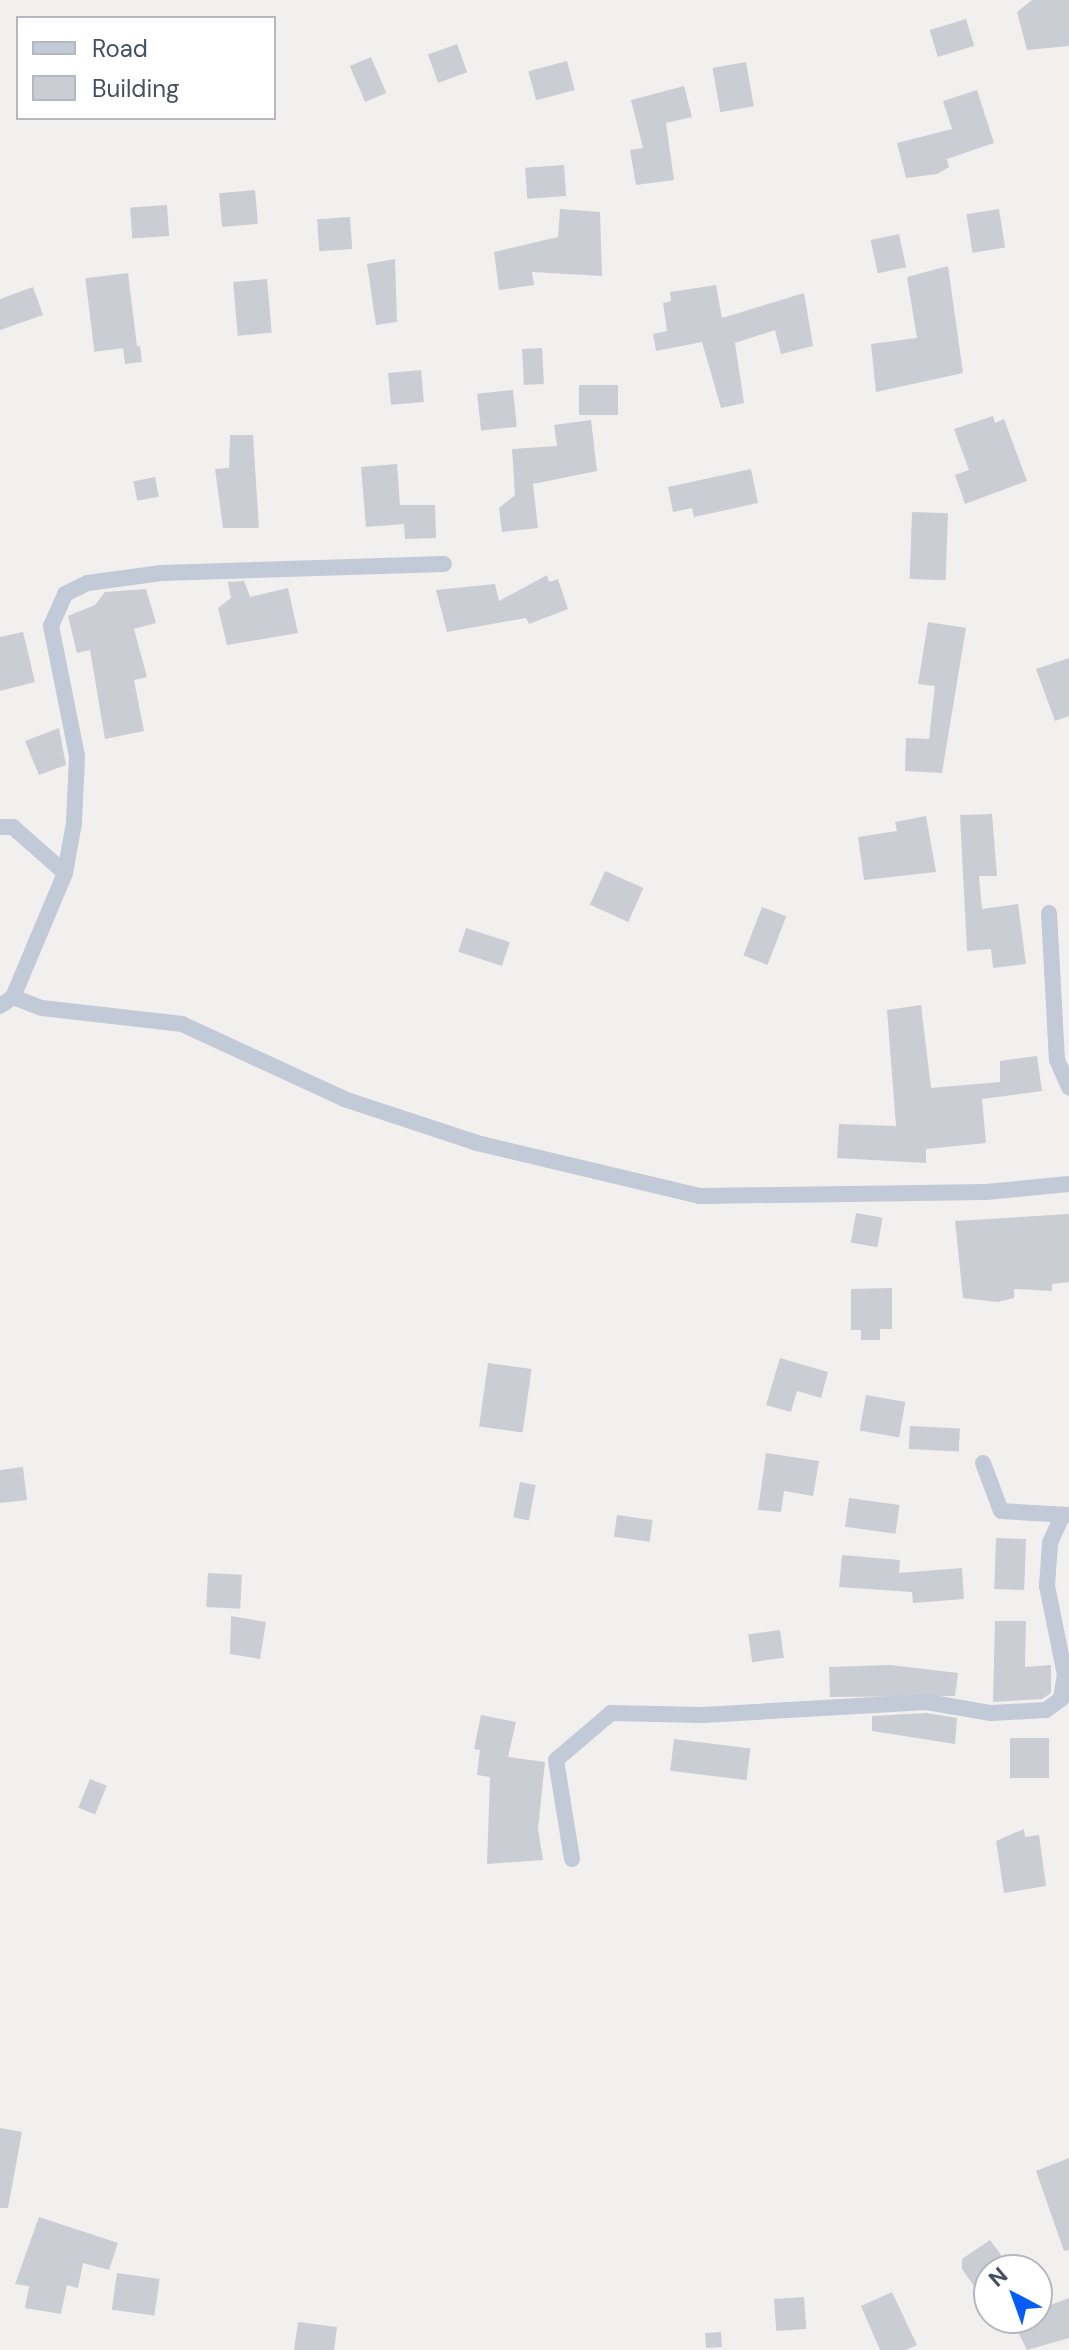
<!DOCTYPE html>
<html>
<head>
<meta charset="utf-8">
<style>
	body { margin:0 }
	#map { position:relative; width:1069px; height:2350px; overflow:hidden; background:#f2efef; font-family:"DM Sans",sans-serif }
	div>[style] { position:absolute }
	.building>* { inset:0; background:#cbcdd5; transform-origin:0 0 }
	.street>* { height:16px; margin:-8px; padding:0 8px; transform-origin:8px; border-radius:8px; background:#c1cad6 }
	span { translate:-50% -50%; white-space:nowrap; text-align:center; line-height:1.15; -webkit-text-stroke:6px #fff; paint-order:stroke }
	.legend { position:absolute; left:16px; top:16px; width:260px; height:104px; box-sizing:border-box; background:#fff; border:2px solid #b5b9bf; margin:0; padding:10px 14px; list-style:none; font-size:24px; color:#45515f }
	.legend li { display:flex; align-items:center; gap:16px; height:40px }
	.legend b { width:40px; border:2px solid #b5b9bf }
	.north { position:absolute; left:973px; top:2254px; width:80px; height:80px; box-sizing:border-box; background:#fff; border:2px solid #b5b9bf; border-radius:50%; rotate:319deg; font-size:22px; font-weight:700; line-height:32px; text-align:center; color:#45515f }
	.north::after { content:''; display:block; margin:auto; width:28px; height:36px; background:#065cf5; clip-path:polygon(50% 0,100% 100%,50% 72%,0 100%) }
</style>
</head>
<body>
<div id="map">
	<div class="building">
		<div style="clip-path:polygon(1032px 0,1069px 0,1069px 46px,1027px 50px,1017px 12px)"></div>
		<div style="left:966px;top:19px;width:28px;height:38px;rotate:73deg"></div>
		<div style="left:457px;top:44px;width:30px;height:31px;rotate:70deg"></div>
		<div style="left:371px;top:57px;width:39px;height:23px;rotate:67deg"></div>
		<div style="left:567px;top:61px;width:30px;height:40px;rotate:75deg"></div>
		<div style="left:746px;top:62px;width:45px;height:34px;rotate:80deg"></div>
		<div style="clip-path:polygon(684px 86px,692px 117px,666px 123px,674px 180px,636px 185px,630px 150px,643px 148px,631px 100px)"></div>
		<div style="clip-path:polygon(977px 90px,994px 143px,947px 159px,949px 167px,937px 174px,906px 178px,897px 143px,952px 129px,943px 101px)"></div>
		<div style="left:564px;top:165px;width:31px;height:39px;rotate:86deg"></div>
		<div style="left:255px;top:190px;width:34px;height:36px;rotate:85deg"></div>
		<div style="left:167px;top:205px;width:31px;height:37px;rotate:86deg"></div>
		<div style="clip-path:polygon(560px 209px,600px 212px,602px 276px,532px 272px,534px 285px,499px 290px,494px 252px,558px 237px)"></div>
		<div style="left:999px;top:209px;width:39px;height:33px;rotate:81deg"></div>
		<div style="left:350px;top:217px;width:32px;height:33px;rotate:86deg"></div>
		<div style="left:899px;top:234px;width:34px;height:29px;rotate:78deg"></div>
		<div style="clip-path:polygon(395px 259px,397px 322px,376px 325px,367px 264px)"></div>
		<div style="clip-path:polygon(948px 266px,963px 373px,876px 392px,871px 344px,917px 338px,907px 277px)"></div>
		<div style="left:128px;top:273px;width:74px;height:43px;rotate:83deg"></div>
		<div style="left:267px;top:279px;width:54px;height:34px;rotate:85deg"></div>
		<div style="clip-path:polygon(716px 285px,722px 318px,804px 293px,813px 346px,781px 354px,775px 330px,735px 343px,744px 403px,721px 408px,702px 342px,656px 351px,653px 334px,667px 331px,663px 303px,671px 301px,670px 292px)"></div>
		<div style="clip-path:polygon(33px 287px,43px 315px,0 330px,0 299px)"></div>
		<div style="left:140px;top:346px;width:16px;height:17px;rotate:83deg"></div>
		<div style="left:542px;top:348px;width:36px;height:20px;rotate:87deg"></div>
		<div style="left:421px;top:370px;width:32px;height:33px;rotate:85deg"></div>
		<div style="left:579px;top:385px;width:39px;height:30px"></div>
		<div style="left:513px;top:390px;width:37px;height:36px;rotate:84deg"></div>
		<div style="clip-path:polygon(993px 416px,995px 423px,1004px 419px,1027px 481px,965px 504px,955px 475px,969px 470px,954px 429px)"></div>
		<div style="clip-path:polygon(591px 420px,597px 471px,533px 484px,538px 528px,502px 532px,499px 508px,515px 495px,512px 449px,557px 446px,554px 425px)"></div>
		<div style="clip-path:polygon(230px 435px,253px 435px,259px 528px,223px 528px,215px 469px,229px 468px)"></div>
		<div style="clip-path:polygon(397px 464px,400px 505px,435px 505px,436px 538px,405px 539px,404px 524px,366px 527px,361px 467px)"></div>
		<div style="clip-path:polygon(751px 469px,758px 503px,694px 517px,692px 508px,673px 512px,668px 487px)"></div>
		<div style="left:155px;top:477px;width:20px;height:22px;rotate:79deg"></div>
		<div style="left:912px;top:512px;width:36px;height:67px;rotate:2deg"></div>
		<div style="clip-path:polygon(547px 575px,549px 582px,558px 579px,568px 609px,529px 624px,526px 618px,447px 632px,436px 590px,495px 584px,499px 601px)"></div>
		<div style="clip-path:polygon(244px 581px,250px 597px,288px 588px,298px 633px,227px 645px,218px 608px,231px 598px,228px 582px)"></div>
		<div style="clip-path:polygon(146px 589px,156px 623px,134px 629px,147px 677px,134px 680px,144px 731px,105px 739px,90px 650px,77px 653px,68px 616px,95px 605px,105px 592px)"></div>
		<div style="clip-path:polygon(928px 622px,966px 628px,942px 773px,905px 771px,906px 738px,929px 739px,935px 686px,918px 684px)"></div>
		<div style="clip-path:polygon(23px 632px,35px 682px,0 691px,0 637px)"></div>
		<div style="clip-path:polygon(1069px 658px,1069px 716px,1055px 721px,1036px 669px)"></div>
		<div style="clip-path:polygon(59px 728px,66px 765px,39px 775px,25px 741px)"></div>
		<div style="clip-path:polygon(992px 814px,997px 876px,979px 876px,982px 909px,1018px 904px,1026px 964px,993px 968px,991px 949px,967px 951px,960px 815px)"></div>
		<div style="clip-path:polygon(926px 816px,936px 872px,864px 880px,858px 837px,897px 831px,895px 822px)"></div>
		<div style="left:605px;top:871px;width:42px;height:37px;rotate:24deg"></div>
		<div style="left:762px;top:907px;width:26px;height:52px;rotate:21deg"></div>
		<div style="left:466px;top:928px;width:46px;height:25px;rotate:18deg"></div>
		<div style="clip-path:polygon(921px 1005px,931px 1088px,1000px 1082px,1000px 1061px,1037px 1056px,1042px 1091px,982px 1099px,986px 1143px,926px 1149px,926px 1163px,837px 1158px,839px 1124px,896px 1126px,887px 1010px)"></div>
		<div style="left:856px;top:1213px;width:27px;height:30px;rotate:10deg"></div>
		<div style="clip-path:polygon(1069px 1214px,1069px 1282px,1052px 1284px,1052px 1291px,1014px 1289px,1014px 1298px,998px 1302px,963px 1298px,955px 1221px)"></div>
		<div style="clip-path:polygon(892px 1288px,892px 1329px,880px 1329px,880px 1340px,861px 1340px,861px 1330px,851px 1330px,851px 1289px)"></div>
		<div style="clip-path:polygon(780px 1358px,828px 1372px,821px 1398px,797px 1391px,791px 1412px,766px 1405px)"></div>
		<div style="left:488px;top:1363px;width:44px;height:64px;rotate:8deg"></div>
		<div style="left:866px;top:1395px;width:40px;height:36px;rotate:10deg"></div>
		<div style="left:910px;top:1426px;width:50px;height:23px;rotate:3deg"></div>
		<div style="clip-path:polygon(766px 1453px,819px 1461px,813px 1496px,784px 1491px,781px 1512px,758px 1510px)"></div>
		<div style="clip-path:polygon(23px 1467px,27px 1500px,0 1503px,0 1470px)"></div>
		<div style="left:520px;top:1482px;width:16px;height:36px;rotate:11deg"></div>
		<div style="left:849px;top:1498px;width:51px;height:29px;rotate:8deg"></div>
		<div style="left:617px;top:1515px;width:36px;height:22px;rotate:8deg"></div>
		<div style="left:996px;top:1538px;width:30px;height:51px;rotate:2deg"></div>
		<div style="clip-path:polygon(842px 1555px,900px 1560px,899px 1573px,962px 1568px,964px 1599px,913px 1603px,912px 1592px,839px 1587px)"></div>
		<div style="left:208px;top:1573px;width:34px;height:34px;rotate:3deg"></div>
		<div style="clip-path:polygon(231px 1616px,266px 1622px,260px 1659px,230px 1654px)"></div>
		<div style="clip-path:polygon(995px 1621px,1026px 1621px,1025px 1667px,1051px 1665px,1051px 1693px,1042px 1699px,993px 1702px)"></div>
		<div style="left:780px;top:1630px;width:28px;height:32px;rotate:82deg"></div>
		<div style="clip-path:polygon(890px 1665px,958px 1673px,955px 1696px,830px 1697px,829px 1667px)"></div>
		<div style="clip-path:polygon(926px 1713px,957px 1718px,955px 1744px,872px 1731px,872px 1716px)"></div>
		<div style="clip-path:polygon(481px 1715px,516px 1722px,508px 1757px,545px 1762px,538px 1829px,543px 1860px,487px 1864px,490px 1777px,477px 1775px,480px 1750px,474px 1749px)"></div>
		<div style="left:1049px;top:1738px;width:40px;height:39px;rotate:90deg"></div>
		<div style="left:674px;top:1739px;width:77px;height:32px;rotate:7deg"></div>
		<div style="left:90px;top:1779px;width:18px;height:31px;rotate:22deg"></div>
		<div style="clip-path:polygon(1024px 1829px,1025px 1837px,1039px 1835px,1046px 1886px,1004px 1893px,996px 1841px)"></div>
		<div style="clip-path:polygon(0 2128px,22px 2132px,8px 2208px,0 2208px)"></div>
		<div style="clip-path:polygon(1069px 2158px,1069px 2250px,1064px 2251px,1036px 2171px)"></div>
		<div style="clip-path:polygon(39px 2217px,118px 2243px,109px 2270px,83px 2263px,78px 2288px,67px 2285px,61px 2314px,25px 2308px,29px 2286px,15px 2284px)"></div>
		<div style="clip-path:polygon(990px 2240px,1012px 2270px,989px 2270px,989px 2308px,962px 2269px,962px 2259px)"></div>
		<div style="left:117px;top:2273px;width:43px;height:37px;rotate:8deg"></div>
		<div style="clip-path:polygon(892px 2292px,917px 2345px,906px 2350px,880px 2350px,861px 2306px)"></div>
		<div style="left:804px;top:2297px;width:32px;height:30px;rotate:86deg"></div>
		<div style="clip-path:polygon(1069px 2298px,1069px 2338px,1027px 2350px,1011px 2318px,1037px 2318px,1037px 2310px)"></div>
		<div style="clip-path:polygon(298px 2322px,337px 2327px,334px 2350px,294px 2350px)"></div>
		<div style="left:721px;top:2332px;width:15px;height:16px;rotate:86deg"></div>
	</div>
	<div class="street">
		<div style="left:0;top:827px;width:13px"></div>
		<div style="left:13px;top:827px;width:69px;rotate:41.5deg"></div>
		<div style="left:1049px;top:913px;width:147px;rotate:86.9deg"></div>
		<div style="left:1057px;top:1060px;width:30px;rotate:66deg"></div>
		<div style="left:13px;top:997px;width:31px;rotate:21deg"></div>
		<div style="left:42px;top:1008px;width:141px;rotate:6.5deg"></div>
		<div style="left:182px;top:1024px;width:179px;rotate:24.8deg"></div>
		<div style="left:344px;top:1099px;width:140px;rotate:18.3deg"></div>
		<div style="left:477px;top:1143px;width:229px;rotate:13.4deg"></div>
		<div style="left:700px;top:1196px;width:286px;rotate:-0.8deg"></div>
		<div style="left:986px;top:1192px;width:83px;rotate:-5.5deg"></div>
		<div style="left:0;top:1006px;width:16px;rotate:-35deg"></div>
		<div style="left:13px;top:997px;width:134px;rotate:-67.2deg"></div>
		<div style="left:65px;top:873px;width:51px;rotate:-79.8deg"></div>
		<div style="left:74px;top:823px;width:67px;rotate:-87.4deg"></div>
		<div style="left:77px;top:756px;width:133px;rotate:-101.3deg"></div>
		<div style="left:51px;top:626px;width:35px;rotate:-66deg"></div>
		<div style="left:65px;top:594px;width:25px;rotate:-26deg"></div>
		<div style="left:88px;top:583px;width:74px;rotate:-7.8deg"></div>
		<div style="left:161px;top:573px;width:283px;rotate:-1.8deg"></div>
		<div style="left:983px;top:1463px;width:51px;rotate:69.4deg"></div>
		<div style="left:1001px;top:1511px;width:68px;rotate:3.4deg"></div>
		<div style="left:572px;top:1859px;width:100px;rotate:-99.2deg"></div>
		<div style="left:556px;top:1760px;width:72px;rotate:-40.5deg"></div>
		<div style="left:611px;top:1713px;width:92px;rotate:1.2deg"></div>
		<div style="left:703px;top:1715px;width:224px;rotate:-3.3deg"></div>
		<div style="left:927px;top:1702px;width:65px;rotate:9.8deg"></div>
		<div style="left:991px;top:1713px;width:55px;rotate:-3.1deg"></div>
		<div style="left:1046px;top:1710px;width:19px;rotate:-36deg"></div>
		<div style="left:1061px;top:1699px;width:24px;rotate:-81deg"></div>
		<div style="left:1065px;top:1675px;width:91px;rotate:-101.4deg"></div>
		<div style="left:1047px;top:1586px;width:43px;rotate:-86deg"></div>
		<div style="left:1050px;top:1543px;width:30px;rotate:-66deg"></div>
	</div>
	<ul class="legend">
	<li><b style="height:10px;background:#c1cad6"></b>Road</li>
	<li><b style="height:22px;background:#cbcdd5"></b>Building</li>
	</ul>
	<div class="north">N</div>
</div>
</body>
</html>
